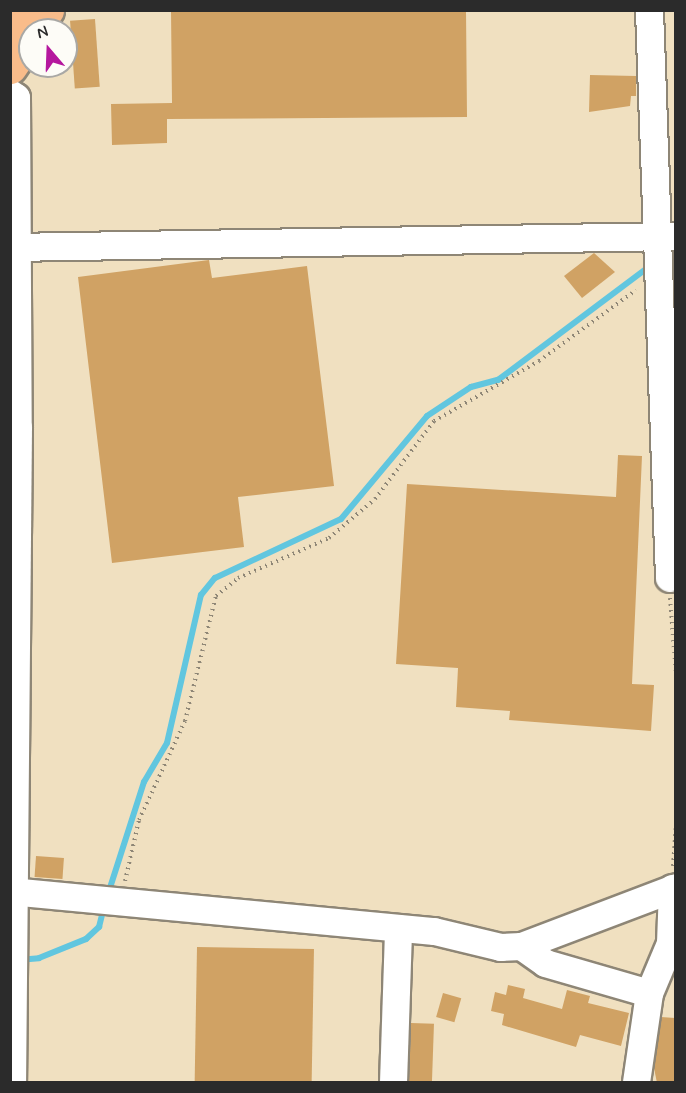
<!DOCTYPE html>
<html>
<head>
<meta charset="utf-8">
<style>
	body { margin:0 }
	#map { position:relative; width:686px; height:1093px; overflow:hidden; background:#f0e0c0; font-family:Mynerve,sans-serif }
	div>[style] { position:absolute }
	.stream>* { height:6px; margin:-3px; padding:0 3px; transform-origin:3px; border-radius:3px; background:#61c6df }
	.building>* { inset:0; background:#d0a264; transform-origin:0 0 }
	.path>* { height:4px; margin-top:-2px; transform-origin:0; background:repeating-linear-gradient(90deg,#8e8676 0 1.5px,transparent 0 6px) }
	.roads { filter:drop-shadow(2px 0 #8e8676) drop-shadow(-2px 0 #8e8676) drop-shadow(0 2px #8e8676) drop-shadow(0 -2px #8e8676) }
	.minor>* { height:27px; margin:-13.5px; padding:0 13.5px; transform-origin:13.5px; border-radius:13.5px; background:#fff }
	.major>* { height:33px; margin:-16.5px; padding:0 16.5px; transform-origin:16.5px; border-radius:16.5px; background:#f9bc8a }
	span { translate:-50% -50%; white-space:nowrap; text-align:center; line-height:1.15; -webkit-text-stroke:5px #fdfcf7; paint-order:stroke }
	.frame { position:absolute; inset:0; border:12px solid #2b2b2b; pointer-events:none }
	.north { position:absolute; left:18px; top:18px; width:60px; height:60px; box-sizing:border-box; background:#fdfcf7; border:2px solid #a9a8a5; border-radius:50%; rotate:341deg; font-size:16px; font-weight:700; line-height:24px; text-align:center; color:#2b2b2b }
	.north::after { content:''; display:block; margin:auto; width:21px; height:27px; background:#b5179e; clip-path:polygon(50% 0,100% 100%,50% 72%,0 100%) }
</style>
</head>
<body>
<div id="map">
	<div class="stream">
		<div style="left:108px;top:894px;width:118px;rotate:-72.2deg"></div>
		<div style="left:144px;top:782px;width:45px;rotate:-59.5deg"></div>
		<div style="left:167px;top:743px;width:152px;rotate:-77.1deg"></div>
		<div style="left:201px;top:595px;width:22px;rotate:-51deg"></div>
		<div style="left:215px;top:578px;width:139px;rotate:-25.1deg"></div>
		<div style="left:341px;top:519px;width:134px;rotate:-50.1deg"></div>
		<div style="left:427px;top:416px;width:53px;rotate:-33.4deg"></div>
		<div style="left:471px;top:387px;width:28px;rotate:-15deg"></div>
		<div style="left:498px;top:380px;width:191px;rotate:-36.9deg"></div>
		<div style="left:18px;top:960px;width:21px;rotate:-5deg"></div>
		<div style="left:39px;top:958px;width:51px;rotate:-22deg"></div>
		<div style="left:86px;top:939px;width:18px;rotate:-43deg"></div>
		<div style="left:99px;top:927px;width:21px;rotate:-76deg"></div>
	</div>
	<div class="building">
		<div style="clip-path:polygon(171px 10px,466px 10px,467px 117px,167px 119px,167px 143px,112px 145px,111px 104px,172px 103px)"></div>
		<div style="left:95px;top:19px;width:68px;height:25px;rotate:86deg"></div>
		<div style="clip-path:polygon(590px 75px,636px 76px,636px 96px,631px 96px,630px 106px,589px 112px)"></div>
		<div style="clip-path:polygon(594px 253px,615px 272px,582px 298px,564px 276px)"></div>
		<div style="clip-path:polygon(209px 260px,212px 278px,307px 266px,334px 486px,238px 497px,244px 547px,112px 563px,78px 277px)"></div>
		<div style="clip-path:polygon(618px 455px,642px 456px,632px 684px,654px 685px,651px 731px,509px 720px,510px 711px,456px 707px,458px 668px,396px 664px,407px 484px,616px 497px)"></div>
		<div style="left:36px;top:856px;width:28px;height:21px;rotate:4deg"></div>
		<div style="left:197px;top:947px;width:117px;height:136px;rotate:1deg"></div>
		<div style="clip-path:polygon(508px 985px,525px 989px,523px 998px,562px 1009px,567px 990px,590px 996px,588px 1003px,629px 1013px,621px 1046px,580px 1035px,576px 1047px,502px 1025px,504px 1014px,491px 1011px,495px 992px,506px 995px)"></div>
		<div style="left:443px;top:993px;width:19px;height:25px;rotate:16deg"></div>
		<div style="clip-path:polygon(661px 1017px,675px 1018px,675px 1083px,657px 1083px,654px 1068px)"></div>
		<div style="left:411px;top:1023px;width:23px;height:60px;rotate:2deg"></div>
	</div>
	<div class="path">
		<div style="left:670px;top:598px;width:77px;rotate:85.5deg"></div>
		<div style="left:673px;top:866px;width:42px;rotate:-85.9deg"></div>
		<div style="left:125px;top:881px;width:63px;rotate:-77.1deg"></div>
		<div style="left:139px;top:820px;width:109px;rotate:-65.1deg"></div>
		<div style="left:185px;top:721px;width:129px;rotate:-76.1deg"></div>
		<div style="left:216px;top:596px;width:28px;rotate:-39deg"></div>
		<div style="left:238px;top:578px;width:99px;rotate:-23.7deg"></div>
		<div style="left:329px;top:538px;width:60px;rotate:-40.3deg"></div>
		<div style="left:375px;top:499px;width:98px;rotate:-52.9deg"></div>
		<div style="left:434px;top:421px;width:121px;rotate:-29.7deg"></div>
		<div style="left:539px;top:361px;width:120px;rotate:-36.2deg"></div>
	</div>
	<div class="roads">
		<div class="minor">
			<div style="left:649px;top:10px;width:568px;rotate:87.98deg"></div>
			<div style="left:10px;top:93px;width:7px;rotate:34deg"></div>
			<div style="left:16px;top:97px;width:330px;rotate:89.7deg"></div>
			<div style="left:18px;top:427px;width:655px;rotate:90.52deg"></div>
			<div style="left:10px;top:247px;width:666px;rotate:-0.95deg"></div>
			<div style="left:10px;top:891px;width:426px;rotate:5.4deg"></div>
			<div style="left:434px;top:931px;width:68px;rotate:13.6deg"></div>
			<div style="left:500px;top:947px;width:21px;rotate:-3deg"></div>
			<div style="left:521px;top:946px;width:166px;rotate:-20.8deg"></div>
			<div style="left:521px;top:946px;width:29px;rotate:35deg"></div>
			<div style="left:545px;top:963px;width:108px;rotate:16.1deg"></div>
			<div style="left:649px;top:993px;width:90px;rotate:98.3deg"></div>
			<div style="left:649px;top:993px;width:54px;rotate:-67.2deg"></div>
			<div style="left:670px;top:943px;width:55px;rotate:-87.9deg"></div>
			<div style="left:393px;top:1082px;width:154px;rotate:-88.1deg"></div>
		</div>
		<div class="major">
			<div style="left:10px;top:22px;width:14px;rotate:-56deg"></div>
			<div style="left:34px;top:30px;width:24px;rotate:-57deg"></div>
			<div style="left:10px;top:67px;width:36px;rotate:-56deg"></div>
		</div>
	</div>
	<div class="frame"></div>
	<div class="north">N</div>
</div>
</body>
</html>
